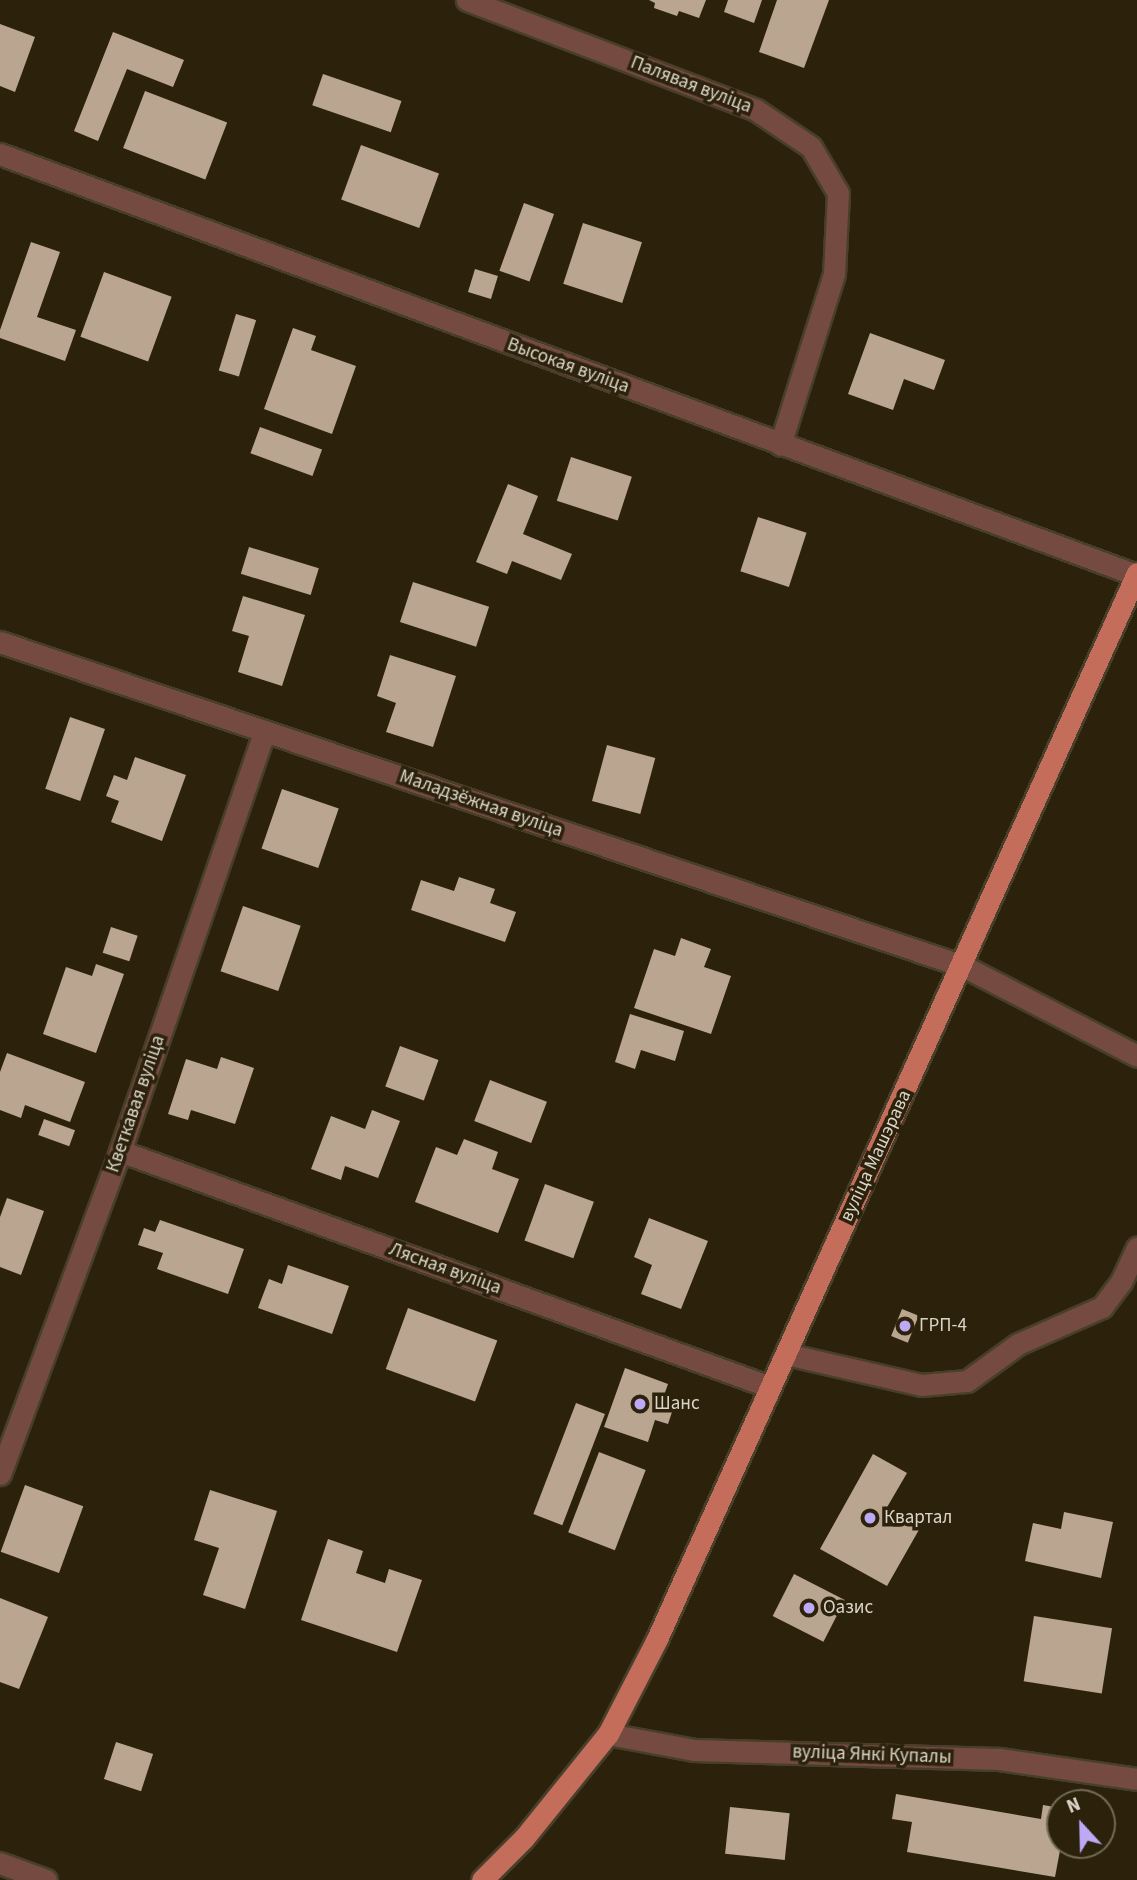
<!DOCTYPE html>
<html>
<head>
<meta charset="utf-8">
<style>
	body { margin:0 }
	#map { position:relative; width:1137px; height:1880px; overflow:hidden; background:#2c220c; font-family:"Source Sans 3",sans-serif }
	div>[style] { position:absolute }
	.building>* { inset:0; background:#baa690; transform-origin:0 0 }
	.roads { filter:drop-shadow(2px 0 #483f2a) drop-shadow(-2px 0 #483f2a) drop-shadow(0 2px #483f2a) drop-shadow(0 -2px #483f2a) }
	.minor>* { height:21px; margin:-10.5px; padding:0 10.5px; transform-origin:10.5px; border-radius:10.5px; background:#744a41 }
	.major>* { height:21px; margin:-10.5px; padding:0 10.5px; transform-origin:10.5px; border-radius:10.5px; background:#c46d5b }
	.dots>* { width:19px; height:19px; translate:-50% -50%; box-sizing:border-box; border:4px solid #2c220c; border-radius:50% }
	span { translate:-50% -50%; white-space:nowrap; text-align:center; line-height:1.15; -webkit-text-stroke:7px #2c220c; paint-order:stroke }
	.street-label { font-size:19px; color:#dbd5c8 }
	.poi-label { font-size:19px; color:#dbd5c8 }
	.left { translate:0 -50%; text-align:left }
	.north { position:absolute; left:1046px; top:1789px; width:70px; height:70px; box-sizing:border-box; background:#2c220c; border:2px solid #726a57; border-radius:50%; rotate:338deg; font-size:19px; font-weight:700; line-height:28px; text-align:center; color:#dbd5c8 }
	.north::after { content:''; display:block; margin:auto; width:24px; height:32px; background:#bda9f5; clip-path:polygon(50% 0,100% 100%,50% 72%,0 100%) }
</style>
</head>
<body>
<div id="map">
	<div class="building">
		<div style="clip-path:polygon(649px 0,706px 0,699px 18px,679px 11px,677px 16px,654px 8px,655px 3px)"></div>
		<div style="clip-path:polygon(728px 0,762px 0,754px 23px,724px 12px)"></div>
		<div style="clip-path:polygon(777px 0,829px 0,804px 68px,759px 52px)"></div>
		<div style="clip-path:polygon(0 24px,35px 37px,15px 92px,0 86px)"></div>
		<div style="clip-path:polygon(113px 32px,184px 60px,173px 87px,127px 69px,98px 141px,74px 131px)"></div>
		<div style="left:323px;top:74px;width:83px;height:33px;rotate:19deg"></div>
		<div style="left:145px;top:91px;width:88px;height:61px;rotate:21deg"></div>
		<div style="left:361px;top:145px;width:83px;height:58px;rotate:20deg"></div>
		<div style="left:524px;top:203px;width:32px;height:72px;rotate:20deg"></div>
		<div style="left:583px;top:223px;width:62px;height:64px;rotate:18deg"></div>
		<div style="clip-path:polygon(31px 242px,60px 252px,37px 317px,76px 330px,65px 361px,0 338px,0 330px)"></div>
		<div style="left:475px;top:269px;width:24px;height:24px;rotate:17deg"></div>
		<div style="left:104px;top:272px;width:72px;height:69px;rotate:20deg"></div>
		<div style="left:236px;top:314px;width:21px;height:59px;rotate:17deg"></div>
		<div style="clip-path:polygon(293px 328px,316px 336px,311px 350px,356px 366px,332px 434px,264px 409px)"></div>
		<div style="clip-path:polygon(870px 333px,945px 360px,934px 390px,904px 379px,893px 410px,848px 394px)"></div>
		<div style="left:260px;top:427px;width:66px;height:28px;rotate:20deg"></div>
		<div style="left:571px;top:457px;width:64px;height:46px;rotate:18deg"></div>
		<div style="clip-path:polygon(508px 484px,538px 496px,523px 534px,572px 554px,561px 580px,512px 561px,507px 574px,476px 562px)"></div>
		<div style="left:758px;top:517px;width:51px;height:57px;rotate:18deg"></div>
		<div style="left:249px;top:547px;width:73px;height:28px;rotate:17deg"></div>
		<div style="left:413px;top:582px;width:80px;height:42px;rotate:18deg"></div>
		<div style="clip-path:polygon(243px 596px,305px 615px,282px 686px,238px 672px,249px 636px,232px 631px)"></div>
		<div style="clip-path:polygon(390px 655px,456px 676px,433px 747px,386px 732px,396px 703px,377px 696px)"></div>
		<div style="left:70px;top:717px;width:37px;height:76px;rotate:19deg"></div>
		<div style="left:607px;top:745px;width:50px;height:58px;rotate:15deg"></div>
		<div style="clip-path:polygon(135px 757px,186px 775px,162px 841px,111px 822px,119px 801px,106px 796px,114px 775px,127px 780px)"></div>
		<div style="left:282px;top:789px;width:60px;height:63px;rotate:19deg"></div>
		<div style="clip-path:polygon(459px 877px,495px 889px,490px 903px,516px 912px,505px 942px,411px 910px,421px 880px,454px 891px)"></div>
		<div style="left:243px;top:906px;width:61px;height:69px;rotate:19deg"></div>
		<div style="left:111px;top:927px;width:28px;height:27px;rotate:18deg"></div>
		<div style="clip-path:polygon(681px 938px,711px 949px,704px 967px,731px 976px,711px 1034px,634px 1008px,654px 949px,675px 956px)"></div>
		<div style="clip-path:polygon(96px 964px,124px 974px,96px 1053px,43px 1034px,66px 967px,92px 976px)"></div>
		<div style="clip-path:polygon(630px 1014px,684px 1031px,675px 1061px,641px 1050px,635px 1069px,615px 1062px)"></div>
		<div style="left:400px;top:1046px;width:41px;height:43px;rotate:20deg"></div>
		<div style="clip-path:polygon(7px 1053px,85px 1082px,70px 1122px,25px 1105px,21px 1118px,0 1110px,0 1072px)"></div>
		<div style="clip-path:polygon(221px 1057px,254px 1068px,235px 1124px,191px 1110px,188px 1120px,168px 1114px,186px 1059px,217px 1069px)"></div>
		<div style="left:490px;top:1080px;width:61px;height:44px;rotate:21deg"></div>
		<div style="clip-path:polygon(372px 1110px,400px 1121px,378px 1178px,345px 1166px,341px 1180px,311px 1169px,331px 1116px,365px 1129px)"></div>
		<div style="left:44px;top:1119px;width:33px;height:17px;rotate:20deg"></div>
		<div style="clip-path:polygon(464px 1139px,498px 1152px,492px 1169px,519px 1179px,498px 1233px,415px 1202px,436px 1147px,457px 1155px)"></div>
		<div style="left:545px;top:1184px;width:52px;height:60px;rotate:20deg"></div>
		<div style="clip-path:polygon(7px 1198px,44px 1211px,21px 1275px,0 1267px,0 1217px)"></div>
		<div style="clip-path:polygon(649px 1218px,708px 1241px,681px 1309px,641px 1294px,652px 1265px,634px 1257px)"></div>
		<div style="clip-path:polygon(160px 1220px,244px 1249px,228px 1294px,157px 1269px,163px 1253px,138px 1245px,144px 1228px,155px 1232px)"></div>
		<div style="clip-path:polygon(288px 1265px,349px 1286px,332px 1334px,258px 1308px,269px 1279px,282px 1284px)"></div>
		<div style="left:408px;top:1308px;width:95px;height:65px;rotate:20deg"></div>
		<div style="left:902px;top:1309px;width:18px;height:29px;rotate:22deg"></div>
		<div style="clip-path:polygon(625px 1368px,668px 1384px,662px 1401px,674px 1406px,668px 1424px,655px 1420px,648px 1442px,604px 1427px)"></div>
		<div style="left:576px;top:1403px;width:31px;height:119px;rotate:21deg"></div>
		<div style="left:599px;top:1452px;width:50px;height:86px;rotate:21deg"></div>
		<div style="clip-path:polygon(873px 1454px,907px 1473px,886px 1509px,920px 1528px,887px 1586px,820px 1549px)"></div>
		<div style="left:25px;top:1485px;width:62px;height:71px;rotate:20deg"></div>
		<div style="clip-path:polygon(210px 1490px,277px 1511px,245px 1609px,203px 1595px,219px 1548px,194px 1540px)"></div>
		<div style="clip-path:polygon(1064px 1512px,1113px 1522px,1101px 1578px,1025px 1561px,1033px 1523px,1061px 1529px)"></div>
		<div style="clip-path:polygon(328px 1539px,363px 1551px,356px 1573px,385px 1583px,389px 1569px,422px 1580px,397px 1652px,301px 1620px)"></div>
		<div style="left:794px;top:1574px;width:57px;height:47px;rotate:27deg"></div>
		<div style="clip-path:polygon(0 1598px,48px 1617px,19px 1689px,0 1682px)"></div>
		<div style="left:1034px;top:1616px;width:79px;height:66px;rotate:9deg"></div>
		<div style="left:116px;top:1742px;width:39px;height:39px;rotate:18deg"></div>
		<div style="clip-path:polygon(896px 1794px,1041px 1819px,1043px 1805px,1060px 1808px,1061px 1845px,1055px 1877px,907px 1852px,912px 1822px,892px 1819px)"></div>
		<div style="left:730px;top:1807px;width:60px;height:47px;rotate:6deg"></div>
	</div>
	<div class="roads">
		<div class="minor">
			<div style="left:467px;top:0;width:309px;rotate:20.8deg"></div>
			<div style="left:756px;top:110px;width:66px;rotate:33.9deg"></div>
			<div style="left:811px;top:147px;width:53px;rotate:59.6deg"></div>
			<div style="left:838px;top:193px;width:81px;rotate:92.8deg"></div>
			<div style="left:834px;top:274px;width:179px;rotate:107.5deg"></div>
			<div style="left:0;top:154px;width:1212px;rotate:20.33deg"></div>
			<div style="left:0;top:642px;width:1016px;rotate:18.6deg"></div>
			<div style="left:963px;top:966px;width:196px;rotate:27.3deg"></div>
			<div style="left:120px;top:1151px;width:692px;rotate:19.95deg"></div>
			<div style="left:786px;top:1354px;width:139px;rotate:12.9deg"></div>
			<div style="left:921px;top:1385px;width:46px;rotate:-5deg"></div>
			<div style="left:967px;top:1381px;width:63px;rotate:-36deg"></div>
			<div style="left:1018px;top:1344px;width:92px;rotate:-23.8deg"></div>
			<div style="left:1102px;top:1307px;width:31px;rotate:-53deg"></div>
			<div style="left:1121px;top:1282px;width:38px;rotate:-65deg"></div>
			<div style="left:0;top:1474px;width:345px;rotate:-69.6deg"></div>
			<div style="left:120px;top:1151px;width:444px;rotate:-71deg"></div>
			<div style="left:608px;top:1734px;width:87px;rotate:10.5deg"></div>
			<div style="left:694px;top:1750px;width:305px;rotate:1.7deg"></div>
			<div style="left:999px;top:1759px;width:139px;rotate:8.2deg"></div>
			<div style="left:0;top:1863px;width:49px;rotate:20.3deg"></div>
		</div>
		<div class="major">
			<div style="left:482px;top:1880px;width:59px;rotate:-45deg"></div>
			<div style="left:524px;top:1838px;width:134px;rotate:-51.1deg"></div>
			<div style="left:608px;top:1734px;width:107px;rotate:-62.7deg"></div>
			<div style="left:657px;top:1639px;width:1169px;rotate:-65.76deg"></div>
		</div>
	</div>
	<div class="dots">
		<div style="left:905px;top:1326px;background:#bda9f5"></div>
		<div style="left:640px;top:1404px;background:#bda9f5"></div>
		<div style="left:870px;top:1518px;background:#bda9f5"></div>
		<div style="left:809px;top:1608px;background:#bda9f5"></div>
	</div>
	<div class="street-label">
		<span style="left:691px;top:85px;rotate:21deg">Палявая вуліца</span>
		<span style="left:568px;top:366px;rotate:20deg">Высокая вуліца</span>
		<span style="left:481px;top:804px;rotate:19deg">Маладзёжная вуліца</span>
		<span style="left:136px;top:1104px;rotate:-71deg">Кветкавая вуліца</span>
		<span style="left:876px;top:1156px;rotate:-65deg">вуліца Машэрава</span>
		<span style="left:445px;top:1269px;rotate:20deg">Лясная вуліца</span>
		<span style="left:872px;top:1755px;rotate:2deg">вуліца Янкі Купалы</span>
	</div>
	<div class="poi-label">
		<span class="left" style="left:919px;top:1326px">ГРП-4</span>
		<span class="left" style="left:654px;top:1404px">Шанс</span>
		<span class="left" style="left:884px;top:1518px">Квартал</span>
		<span class="left" style="left:823px;top:1608px">Оазис</span>
	</div>
	<div class="north">N</div>
</div>
</body>
</html>
